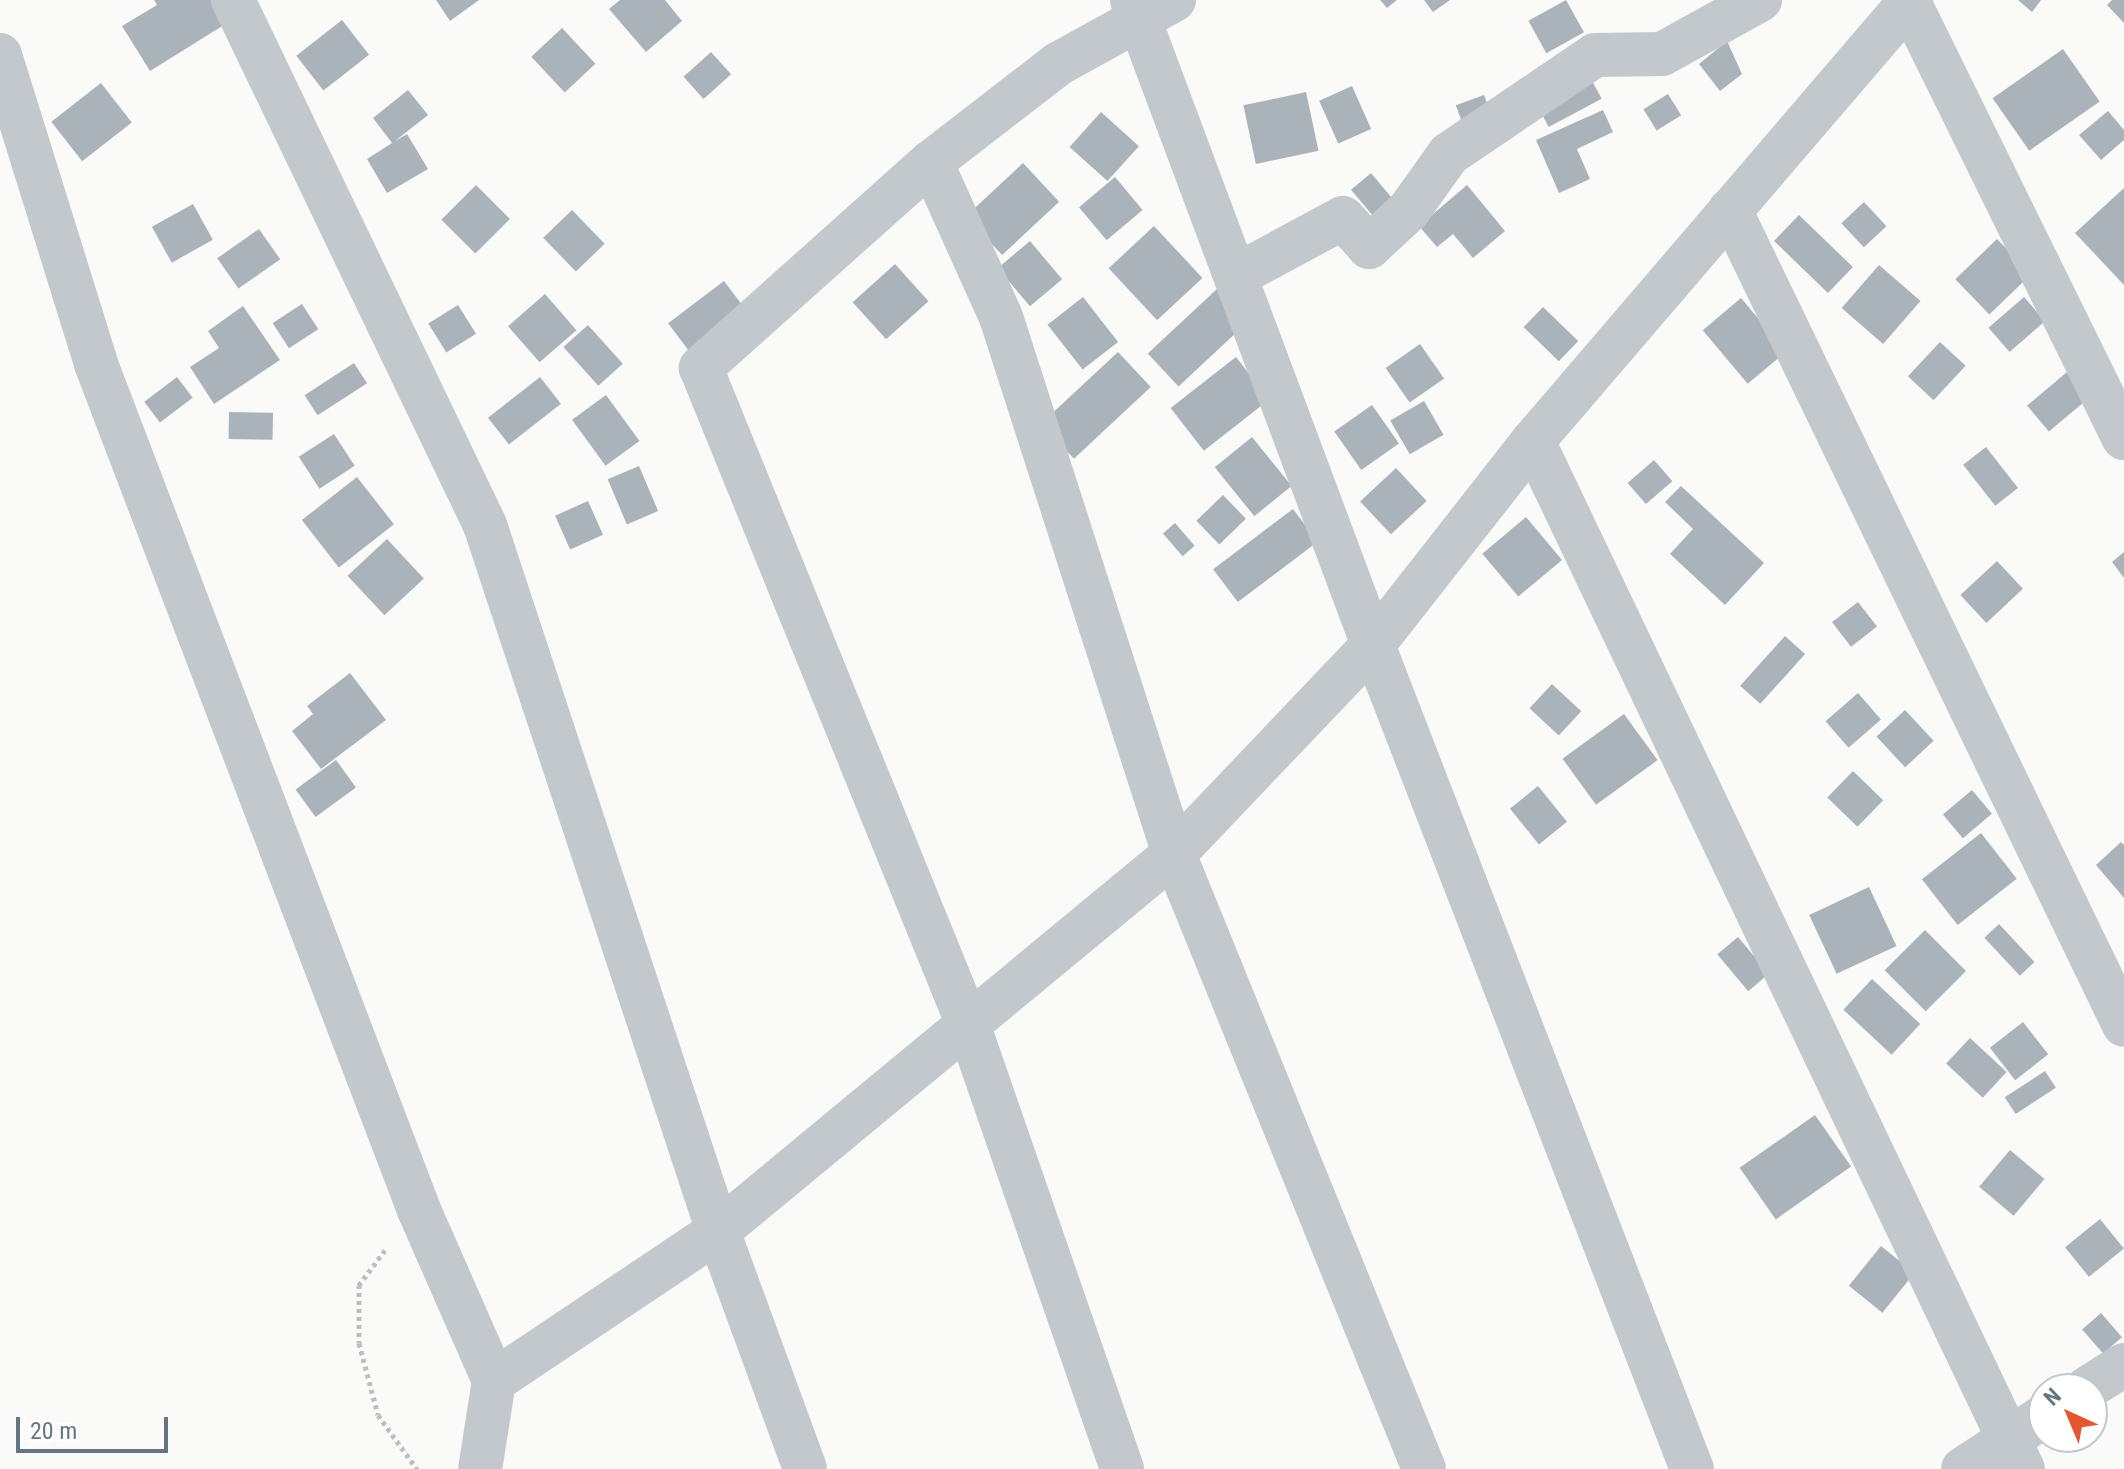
<!DOCTYPE html>
<html>
<head>
<meta charset="utf-8">
<style>
	body { margin:0 }
	#map { position:relative; width:2124px; height:1469px; overflow:hidden; background:#fafaf8; font-family:"Roboto Condensed",sans-serif }
	div>[style] { position:absolute }
	.building>* { inset:0; background:#aab3b9; transform-origin:0 0 }
	.path>* { height:5px; margin-top:-2.5px; transform-origin:0; background:repeating-linear-gradient(90deg,#bbbfc2 0 4px,transparent 0 8px) }
	.street>* { height:44px; margin:-22px; padding:0 22px; transform-origin:22px; border-radius:22px; background:#c3c8cc }
	span { translate:-50% -50%; white-space:nowrap; text-align:center; line-height:1.15; -webkit-text-stroke:8px #fff; paint-order:stroke }
	.north { position:absolute; left:2028px; top:1373px; width:80px; height:80px; box-sizing:border-box; background:#fff; border:2px solid #c1c8cd; border-radius:50%; rotate:316deg; font-size:22px; font-weight:700; line-height:32px; text-align:center; color:#657683 }
	.north::after { content:''; display:block; margin:auto; width:28px; height:36px; background:#e4572e; clip-path:polygon(50% 0,100% 100%,50% 72%,0 100%) }
	.scale { position:absolute; left:16px; top:1417px; width:152px; height:36px; box-sizing:border-box; border:4px solid #657683; border-top:0; padding-left:10px; font-size:24px; line-height:28px; white-space:nowrap; color:#657683; -webkit-text-stroke:6px #fff; paint-order:stroke }
</style>
</head>
<body>
<div id="map">
	<div class="building">
		<div style="clip-path:polygon(154px 0,231px 0,240px 15px,150px 71px,122px 26px,157px 5px)"></div>
		<div style="clip-path:polygon(436px 0,479px 0,450px 21px)"></div>
		<div style="clip-path:polygon(620px 0,665px 0,682px 21px,646px 52px,609px 9px)"></div>
		<div style="clip-path:polygon(1380px 0,1397px 0,1387px 8px)"></div>
		<div style="clip-path:polygon(1424px 0,1450px 0,1433px 12px)"></div>
		<div style="left:1566px;top:0;width:37px;height:43px;rotate:61deg"></div>
		<div style="clip-path:polygon(2018px 0,2041px 0,2032px 12px)"></div>
		<div style="clip-path:polygon(2112px 0,2124px 0,2124px 23px,2107px 5px)"></div>
		<div style="left:342px;top:20px;width:44px;height:58px;rotate:52deg"></div>
		<div style="left:562px;top:28px;width:49px;height:42px;rotate:47deg"></div>
		<div style="clip-path:polygon(1727px 41px,1742px 74px,1720px 91px,1699px 64px)"></div>
		<div style="left:2063px;top:49px;width:64px;height:86px;rotate:55deg"></div>
		<div style="left:711px;top:52px;width:30px;height:37px;rotate:48deg"></div>
		<div style="left:1589px;top:75px;width:27px;height:60px;rotate:62deg"></div>
		<div style="left:101px;top:83px;width:50px;height:63px;rotate:52deg"></div>
		<div style="left:1352px;top:86px;width:47px;height:36px;rotate:66deg"></div>
		<div style="clip-path:polygon(408px 90px,428px 115px,395px 141px,407px 134px,428px 169px,387px 193px,367px 159px,392px 143px,373px 118px)"></div>
		<div style="left:1306px;top:92px;width:60px;height:64px;rotate:78deg"></div>
		<div style="left:1668px;top:94px;width:25px;height:29px;rotate:58deg"></div>
		<div style="left:1484px;top:95px;width:29px;height:30px;rotate:70deg"></div>
		<div style="clip-path:polygon(1603px 110px,1613px 132px,1577px 149px,1590px 179px,1559px 193px,1536px 140px)"></div>
		<div style="clip-path:polygon(2108px 111px,2124px 130px,2124px 140px,2101px 160px,2079px 135px)"></div>
		<div style="left:1101px;top:112px;width:51px;height:47px;rotate:42deg"></div>
		<div style="left:1023px;top:163px;width:53px;height:78px;rotate:47deg"></div>
		<div style="left:1371px;top:173px;width:43px;height:26px;rotate:50deg"></div>
		<div style="left:1115px;top:177px;width:43px;height:47px;rotate:50deg"></div>
		<div style="left:476px;top:185px;width:48px;height:49px;rotate:45deg"></div>
		<div style="clip-path:polygon(1467px 185px,1505px 231px,1473px 258px,1453px 234px,1437px 247px,1419px 226px)"></div>
		<div style="clip-path:polygon(2124px 188px,2124px 285px,2075px 233px)"></div>
		<div style="left:1864px;top:202px;width:33px;height:31px;rotate:47deg"></div>
		<div style="left:193px;top:204px;width:41px;height:47px;rotate:61deg"></div>
		<div style="left:572px;top:210px;width:47px;height:40px;rotate:46deg"></div>
		<div style="left:1799px;top:215px;width:75px;height:36px;rotate:44deg"></div>
		<div style="left:1154px;top:226px;width:71px;height:62px;rotate:47deg"></div>
		<div style="left:259px;top:229px;width:37px;height:51px;rotate:55deg"></div>
		<div style="left:1997px;top:239px;width:49px;height:58px;rotate:46deg"></div>
		<div style="left:1030px;top:241px;width:50px;height:42px;rotate:50deg"></div>
		<div style="left:895px;top:264px;width:50px;height:57px;rotate:48deg"></div>
		<div style="left:1879px;top:265px;width:55px;height:57px;rotate:41deg"></div>
		<div style="left:724px;top:281px;width:36px;height:70px;rotate:53deg"></div>
		<div style="left:1218px;top:288px;width:45px;height:96px;rotate:47deg"></div>
		<div style="left:545px;top:294px;width:48px;height:49px;rotate:49deg"></div>
		<div style="left:1083px;top:297px;width:57px;height:45px;rotate:52deg"></div>
		<div style="left:2024px;top:297px;width:32px;height:47px;rotate:49deg"></div>
		<div style="left:1741px;top:298px;width:70px;height:50px;rotate:50deg"></div>
		<div style="left:302px;top:304px;width:30px;height:35px;rotate:57deg"></div>
		<div style="left:458px;top:305px;width:34px;height:35px;rotate:58deg"></div>
		<div style="clip-path:polygon(243px 306px,280px 360px,214px 404px,190px 367px,219px 348px,208px 331px)"></div>
		<div style="left:1543px;top:307px;width:49px;height:28px;rotate:44deg"></div>
		<div style="left:588px;top:325px;width:52px;height:33px;rotate:48deg"></div>
		<div style="left:1940px;top:342px;width:35px;height:47px;rotate:43deg"></div>
		<div style="left:1420px;top:344px;width:42px;height:42px;rotate:55deg"></div>
		<div style="left:1118px;top:352px;width:48px;height:105px;rotate:47deg"></div>
		<div style="left:1236px;top:357px;width:54px;height:83px;rotate:52deg"></div>
		<div style="left:354px;top:363px;width:24px;height:59px;rotate:57deg"></div>
		<div style="left:2073px;top:367px;width:34px;height:60px;rotate:50deg"></div>
		<div style="left:177px;top:377px;width:26px;height:41px;rotate:53deg"></div>
		<div style="left:540px;top:377px;width:34px;height:66px;rotate:52deg"></div>
		<div style="left:606px;top:395px;width:57px;height:42px;rotate:54deg"></div>
		<div style="left:1424px;top:401px;width:39px;height:39px;rotate:60deg"></div>
		<div style="left:1372px;top:405px;width:47px;height:46px;rotate:55deg"></div>
		<div style="left:229px;top:412px;width:44px;height:27px;rotate:1deg"></div>
		<div style="left:334px;top:434px;width:38px;height:42px;rotate:57deg"></div>
		<div style="left:1252px;top:437px;width:63px;height:48px;rotate:51deg"></div>
		<div style="left:1986px;top:447px;width:52px;height:29px;rotate:52deg"></div>
		<div style="left:1654px;top:460px;width:28px;height:35px;rotate:49deg"></div>
		<div style="left:639px;top:466px;width:49px;height:34px;rotate:67deg"></div>
		<div style="left:1396px;top:468px;width:45px;height:49px;rotate:47deg"></div>
		<div style="left:357px;top:477px;width:60px;height:70px;rotate:52deg"></div>
		<div style="clip-path:polygon(1681px 486px,1764px 563px,1725px 605px,1670px 554px,1693px 529px,1665px 502px)"></div>
		<div style="left:1223px;top:495px;width:33px;height:37px;rotate:46deg"></div>
		<div style="left:588px;top:501px;width:37px;height:36px;rotate:66deg"></div>
		<div style="left:1293px;top:509px;width:41px;height:100px;rotate:53deg"></div>
		<div style="left:1526px;top:517px;width:56px;height:57px;rotate:50deg"></div>
		<div style="left:1175px;top:523px;width:30px;height:16px;rotate:49deg"></div>
		<div style="left:387px;top:539px;width:54px;height:54px;rotate:47deg"></div>
		<div style="clip-path:polygon(2124px 552px,2124px 578px,2112px 562px)"></div>
		<div style="left:1997px;top:561px;width:38px;height:50px;rotate:47deg"></div>
		<div style="left:1858px;top:602px;width:31px;height:33px;rotate:52deg"></div>
		<div style="left:1785px;top:636px;width:27px;height:67px;rotate:42deg"></div>
		<div style="clip-path:polygon(350px 673px,386px 720px,321px 769px,292px 731px,313px 714px,307px 706px)"></div>
		<div style="left:1552px;top:684px;width:40px;height:33px;rotate:43deg"></div>
		<div style="left:1858px;top:693px;width:35px;height:43px;rotate:49deg"></div>
		<div style="left:1905px;top:710px;width:42px;height:39px;rotate:47deg"></div>
		<div style="left:1624px;top:714px;width:57px;height:76px;rotate:54deg"></div>
		<div style="left:336px;top:760px;width:34px;height:50px;rotate:54deg"></div>
		<div style="left:1853px;top:771px;width:42px;height:37px;rotate:44deg"></div>
		<div style="left:1538px;top:786px;width:46px;height:36px;rotate:51deg"></div>
		<div style="left:1972px;top:790px;width:31px;height:38px;rotate:50deg"></div>
		<div style="left:1981px;top:833px;width:58px;height:75px;rotate:52deg"></div>
		<div style="clip-path:polygon(2121px 842px,2124px 845px,2124px 898px,2096px 865px)"></div>
		<div style="left:1869px;top:887px;width:65px;height:66px;rotate:65deg"></div>
		<div style="left:1999px;top:924px;width:52px;height:20px;rotate:47deg"></div>
		<div style="left:1925px;top:930px;width:58px;height:57px;rotate:45deg"></div>
		<div style="left:1738px;top:937px;width:48px;height:27px;rotate:50deg"></div>
		<div style="left:1872px;top:979px;width:66px;height:42px;rotate:43deg"></div>
		<div style="left:2023px;top:1022px;width:41px;height:42px;rotate:52deg"></div>
		<div style="left:1970px;top:1038px;width:50px;height:35px;rotate:43deg"></div>
		<div style="left:2045px;top:1071px;width:20px;height:48px;rotate:57deg"></div>
		<div style="left:1815px;top:1115px;width:63px;height:92px;rotate:55deg"></div>
		<div style="left:2010px;top:1150px;width:45px;height:48px;rotate:40deg"></div>
		<div style="left:2100px;top:1219px;width:38px;height:45px;rotate:51deg"></div>
		<div style="left:1881px;top:1246px;width:43px;height:51px;rotate:39deg"></div>
		<div style="left:2101px;top:1313px;width:32px;height:25px;rotate:49deg"></div>
	</div>
	<div class="path">
		<div style="left:385px;top:1250px;width:44px;rotate:126.6deg"></div>
		<div style="left:359px;top:1285px;width:58px;rotate:90deg"></div>
		<div style="left:359px;top:1343px;width:74px;rotate:75.2deg"></div>
		<div style="left:378px;top:1415px;width:67px;rotate:54.2deg"></div>
	</div>
	<div class="street">
		<div style="left:233px;top:0;width:582px;rotate:64.36deg"></div>
		<div style="left:485px;top:525px;width:743px;rotate:71.74deg"></div>
		<div style="left:718px;top:1231px;width:253px;rotate:69.9deg"></div>
		<div style="left:1132px;top:0;width:689px;rotate:69.51deg"></div>
		<div style="left:1373px;top:645px;width:884px;rotate:68.84deg"></div>
		<div style="left:1174px;top:0;width:132px;rotate:151.1deg"></div>
		<div style="left:1058px;top:64px;width:160px;rotate:142.3deg"></div>
		<div style="left:931px;top:162px;width:170px;rotate:65.7deg"></div>
		<div style="left:1001px;top:317px;width:564px;rotate:72.14deg"></div>
		<div style="left:1174px;top:854px;width:664px;rotate:67.88deg"></div>
		<div style="left:1909px;top:2px;width:486px;rotate:63.8deg"></div>
		<div style="left:0;top:55px;width:324px;rotate:72.7deg"></div>
		<div style="left:96px;top:364px;width:906px;rotate:69.1deg"></div>
		<div style="left:419px;top:1210px;width:187px;rotate:66.3deg"></div>
		<div style="left:494px;top:1381px;width:89px;rotate:99deg"></div>
		<div style="left:931px;top:162px;width:309px;rotate:138.2deg"></div>
		<div style="left:701px;top:368px;width:711px;rotate:67.87deg"></div>
		<div style="left:969px;top:1027px;width:468px;rotate:70.9deg"></div>
		<div style="left:1730px;top:210px;width:905px;rotate:64.2deg"></div>
		<div style="left:1237px;top:275px;width:120px;rotate:-28.3deg"></div>
		<div style="left:1343px;top:218px;width:39px;rotate:48deg"></div>
		<div style="left:1369px;top:247px;width:54px;rotate:-42.8deg"></div>
		<div style="left:1409px;top:210px;width:69px;rotate:-54.5deg"></div>
		<div style="left:1449px;top:154px;width:176px;rotate:-34.1deg"></div>
		<div style="left:1595px;top:55px;width:67px;rotate:-0.9deg"></div>
		<div style="left:1662px;top:54px;width:112px;rotate:-28.9deg"></div>
		<div style="left:1533px;top:441px;width:1139px;rotate:64.52deg"></div>
		<div style="left:494px;top:1381px;width:270px;rotate:-33.8deg"></div>
		<div style="left:718px;top:1231px;width:592px;rotate:-39.58deg"></div>
		<div style="left:1174px;top:854px;width:289px;rotate:-46.4deg"></div>
		<div style="left:1373px;top:645px;width:259px;rotate:-51.9deg"></div>
		<div style="left:1533px;top:441px;width:581px;rotate:-49.4deg"></div>
		<div style="left:2086px;top:1389px;width:45px;rotate:-32.3deg"></div>
		<div style="left:1963px;top:1469px;width:97px;rotate:-33.2deg"></div>
	</div>
	<div class="north">N</div>
	<div class="scale">20 m</div>
</div>
</body>
</html>
